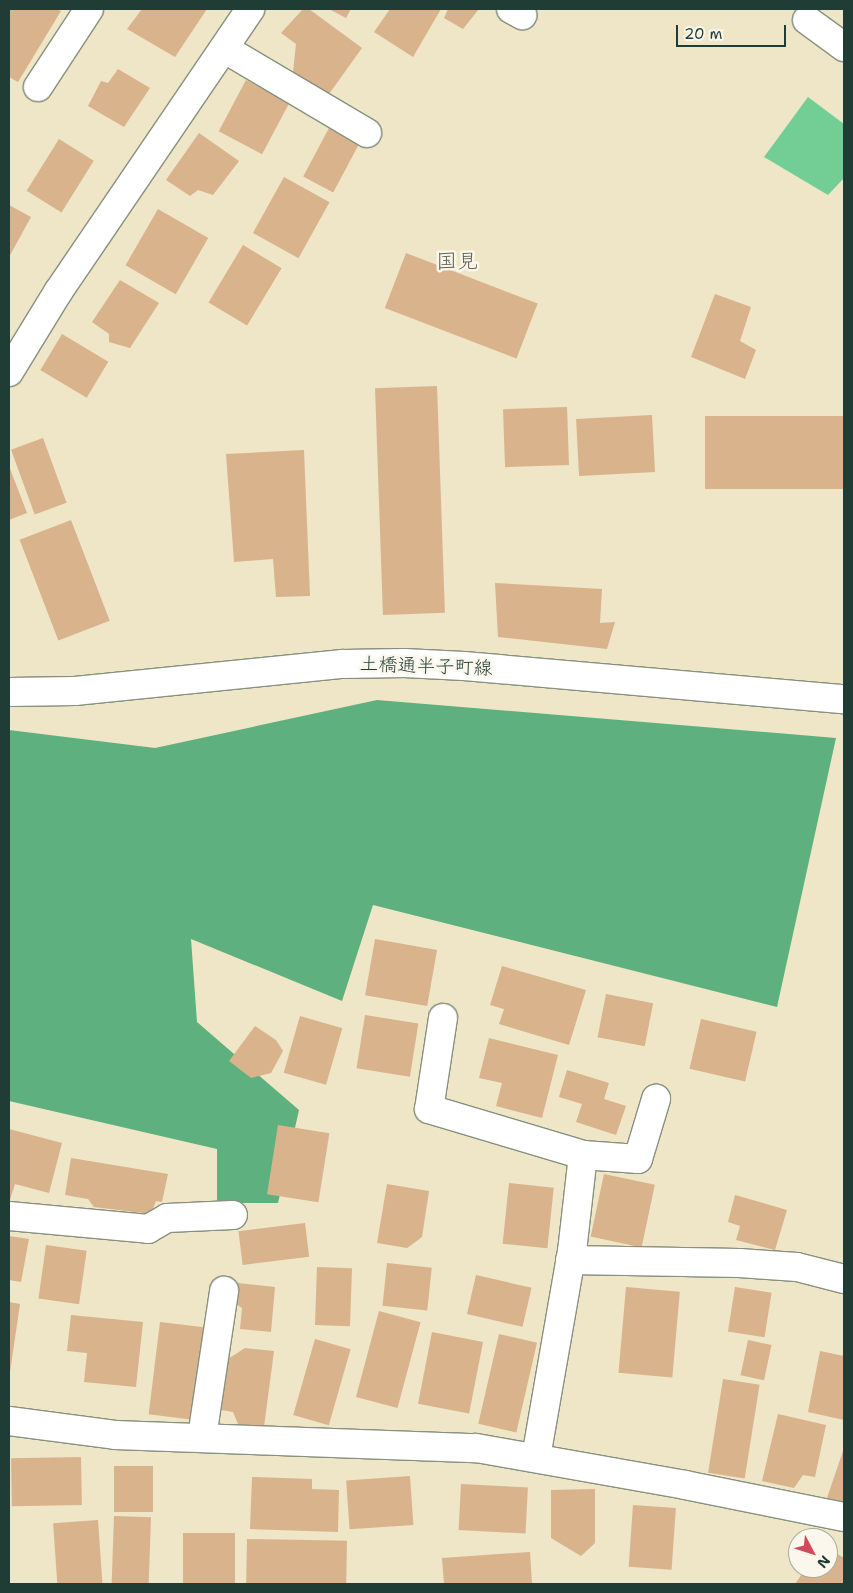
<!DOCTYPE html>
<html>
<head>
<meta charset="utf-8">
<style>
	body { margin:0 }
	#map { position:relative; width:853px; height:1593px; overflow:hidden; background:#efe5c7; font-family:"Shantell Sans","Klee One",sans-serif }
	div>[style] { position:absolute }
	.green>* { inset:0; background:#73ce95 }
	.forest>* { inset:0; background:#5eb17e }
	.building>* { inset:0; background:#d8b38b; transform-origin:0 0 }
	.roads { filter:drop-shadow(1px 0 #87917e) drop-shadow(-1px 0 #87917e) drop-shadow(0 1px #87917e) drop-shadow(0 -1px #87917e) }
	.minor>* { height:28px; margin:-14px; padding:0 14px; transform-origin:14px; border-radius:14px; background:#fff }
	span { translate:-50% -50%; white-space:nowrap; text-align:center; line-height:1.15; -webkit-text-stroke:5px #fbf7ec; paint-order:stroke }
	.street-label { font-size:19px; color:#1f3d34 }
	.quarter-label { font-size:21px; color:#606652 }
	.frame { position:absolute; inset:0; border:10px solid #1f3d34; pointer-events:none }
	.north { position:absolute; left:788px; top:1528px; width:50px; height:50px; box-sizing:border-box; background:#fbf7ec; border:1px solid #a3ada2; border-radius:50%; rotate:130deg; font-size:14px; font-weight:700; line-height:20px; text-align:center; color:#1f3d34 }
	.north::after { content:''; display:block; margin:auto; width:18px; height:22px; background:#d1495b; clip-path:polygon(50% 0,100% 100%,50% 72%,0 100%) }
	.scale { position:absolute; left:676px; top:25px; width:110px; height:22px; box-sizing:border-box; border:2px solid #1f3d34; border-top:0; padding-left:6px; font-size:15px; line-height:18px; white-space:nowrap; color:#1f3d34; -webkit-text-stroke:4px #fbf7ec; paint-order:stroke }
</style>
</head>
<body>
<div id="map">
	<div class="green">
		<div style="clip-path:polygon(808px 97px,844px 124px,844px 178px,828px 195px,764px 157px)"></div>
	</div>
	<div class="forest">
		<div style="clip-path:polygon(377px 700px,836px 738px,777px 1007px,373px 905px,342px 1001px,191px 939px,197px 1022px,299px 1110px,278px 1203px,217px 1203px,217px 1149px,9px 1101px,9px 730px,155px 748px)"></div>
	</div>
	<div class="building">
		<div style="clip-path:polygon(9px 9px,56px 9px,61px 11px,18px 82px,9px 77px)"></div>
		<div style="clip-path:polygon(142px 9px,207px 9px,175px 57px,127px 29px)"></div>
		<div style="clip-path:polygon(303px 9px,309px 9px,362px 48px,329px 94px,293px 72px,296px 44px,281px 33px)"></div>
		<div style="clip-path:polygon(329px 9px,351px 9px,346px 18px)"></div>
		<div style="clip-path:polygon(390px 9px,441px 9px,413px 57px,374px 32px)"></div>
		<div style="clip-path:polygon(448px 9px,479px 9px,463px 29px,444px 18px)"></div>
		<div style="clip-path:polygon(118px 69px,150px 88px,124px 127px,88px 106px,101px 81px,108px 83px)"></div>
		<div style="left:246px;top:80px;width:49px;height:58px;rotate:28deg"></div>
		<div style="left:329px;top:128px;width:34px;height:55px;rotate:28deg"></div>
		<div style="clip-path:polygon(199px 133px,239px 161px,213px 195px,198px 190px,190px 196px,166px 180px)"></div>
		<div style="left:59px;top:139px;width:41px;height:61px;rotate:32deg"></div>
		<div style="left:284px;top:177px;width:52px;height:64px;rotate:29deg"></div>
		<div style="clip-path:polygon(9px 205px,31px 217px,9px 257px)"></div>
		<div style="left:158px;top:209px;width:58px;height:65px;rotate:30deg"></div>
		<div style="left:243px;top:245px;width:45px;height:67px;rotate:31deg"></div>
		<div style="left:406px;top:253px;width:141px;height:59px;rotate:21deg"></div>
		<div style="clip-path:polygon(120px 280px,159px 303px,130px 348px,109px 342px,109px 334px,92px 322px)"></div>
		<div style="clip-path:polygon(715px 294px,751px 307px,740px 341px,756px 350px,745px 379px,691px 357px)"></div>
		<div style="left:62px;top:334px;width:54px;height:42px;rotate:31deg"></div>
		<div style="left:437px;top:386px;width:227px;height:62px;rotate:88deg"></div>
		<div style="left:567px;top:407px;width:58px;height:64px;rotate:88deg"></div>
		<div style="left:652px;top:415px;width:57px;height:76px;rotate:87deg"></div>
		<div style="left:844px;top:416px;width:73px;height:139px;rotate:90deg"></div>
		<div style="left:43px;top:438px;width:69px;height:34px;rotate:70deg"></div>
		<div style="clip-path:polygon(304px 450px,310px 596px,276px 597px,273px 559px,234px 562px,226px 454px)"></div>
		<div style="clip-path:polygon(9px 466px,27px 513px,9px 520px)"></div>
		<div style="left:71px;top:520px;width:108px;height:55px;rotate:69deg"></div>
		<div style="clip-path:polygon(495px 583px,602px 589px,600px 623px,615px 622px,607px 649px,498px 637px)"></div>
		<div style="left:375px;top:939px;width:63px;height:57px;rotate:10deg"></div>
		<div style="clip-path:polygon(502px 966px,586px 990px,569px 1045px,499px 1024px,504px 1009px,490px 1005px)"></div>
		<div style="left:606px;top:994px;width:48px;height:44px;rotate:11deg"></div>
		<div style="left:365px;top:1015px;width:54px;height:54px;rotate:9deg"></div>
		<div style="left:300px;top:1016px;width:44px;height:59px;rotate:16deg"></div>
		<div style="left:701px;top:1019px;width:57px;height:51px;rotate:13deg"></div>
		<div style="clip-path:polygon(255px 1026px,276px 1040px,283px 1051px,271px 1073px,251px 1078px,229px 1061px)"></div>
		<div style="clip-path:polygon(489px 1038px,558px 1055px,542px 1118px,496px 1106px,502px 1083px,479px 1078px)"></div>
		<div style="clip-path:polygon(567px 1070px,609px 1083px,604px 1099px,626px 1106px,616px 1135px,576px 1122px,582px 1104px,559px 1097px)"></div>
		<div style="left:278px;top:1125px;width:52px;height:70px;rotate:9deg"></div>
		<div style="clip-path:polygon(9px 1129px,62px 1143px,49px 1193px,15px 1184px,9px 1203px)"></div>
		<div style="clip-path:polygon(71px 1158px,168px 1174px,162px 1202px,156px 1201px,151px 1214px,94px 1207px,88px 1199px,65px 1195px)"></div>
		<div style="left:604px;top:1174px;width:52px;height:64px;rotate:12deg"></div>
		<div style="left:509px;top:1183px;width:45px;height:61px;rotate:6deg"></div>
		<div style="clip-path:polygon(387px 1184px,429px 1191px,422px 1237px,407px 1248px,377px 1243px)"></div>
		<div style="clip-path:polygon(735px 1195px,787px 1210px,775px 1250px,736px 1240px,740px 1226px,728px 1222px)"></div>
		<div style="left:305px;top:1223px;width:34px;height:67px;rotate:83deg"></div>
		<div style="clip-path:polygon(9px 1236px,29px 1239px,21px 1282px,9px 1280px)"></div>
		<div style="left:46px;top:1245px;width:41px;height:54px;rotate:8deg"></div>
		<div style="left:387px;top:1263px;width:45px;height:43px;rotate:6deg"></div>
		<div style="left:317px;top:1267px;width:35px;height:58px;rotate:2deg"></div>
		<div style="left:476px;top:1275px;width:57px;height:40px;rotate:13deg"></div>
		<div style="clip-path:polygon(238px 1283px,275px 1287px,271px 1332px,240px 1329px,242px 1308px,236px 1304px)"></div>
		<div style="left:626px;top:1287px;width:54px;height:86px;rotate:5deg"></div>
		<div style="left:735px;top:1287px;width:37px;height:45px;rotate:9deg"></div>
		<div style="clip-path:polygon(9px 1302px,20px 1304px,10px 1372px,9px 1372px)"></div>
		<div style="left:379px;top:1311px;width:43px;height:89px;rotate:15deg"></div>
		<div style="clip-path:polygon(71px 1315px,143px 1322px,136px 1387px,84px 1382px,87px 1353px,67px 1351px)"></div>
		<div style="left:160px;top:1322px;width:48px;height:93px;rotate:7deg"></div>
		<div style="left:432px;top:1332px;width:52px;height:73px;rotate:11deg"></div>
		<div style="left:499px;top:1334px;width:39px;height:92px;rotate:13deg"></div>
		<div style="left:315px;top:1339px;width:37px;height:79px;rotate:16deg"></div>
		<div style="left:748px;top:1340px;width:24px;height:36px;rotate:12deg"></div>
		<div style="clip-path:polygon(245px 1348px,274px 1351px,264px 1427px,238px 1424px,233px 1412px,216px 1409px,228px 1359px)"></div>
		<div style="clip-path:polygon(820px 1351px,844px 1356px,844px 1420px,808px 1412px)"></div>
		<div style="left:723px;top:1379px;width:37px;height:95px;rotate:9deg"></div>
		<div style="clip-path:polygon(778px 1414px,826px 1425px,815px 1477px,803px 1475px,794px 1488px,762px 1481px)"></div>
		<div style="clip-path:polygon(844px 1448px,844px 1504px,827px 1498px)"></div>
		<div style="left:81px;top:1457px;width:48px;height:70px;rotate:89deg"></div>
		<div style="left:114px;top:1466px;width:39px;height:46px"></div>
		<div style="left:410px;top:1476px;width:49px;height:64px;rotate:86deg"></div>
		<div style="clip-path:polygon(252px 1477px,312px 1479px,312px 1489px,339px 1490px,338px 1532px,250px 1529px)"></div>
		<div style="left:461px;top:1484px;width:67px;height:46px;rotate:3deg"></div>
		<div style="clip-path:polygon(595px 1489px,595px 1543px,581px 1556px,551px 1538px,551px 1490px)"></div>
		<div style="left:633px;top:1505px;width:43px;height:62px;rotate:4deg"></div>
		<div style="left:114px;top:1516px;width:37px;height:68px;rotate:2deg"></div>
		<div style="left:98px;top:1520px;width:64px;height:45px;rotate:86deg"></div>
		<div style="left:183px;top:1533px;width:52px;height:51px"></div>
		<div style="left:247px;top:1539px;width:100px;height:45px;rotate:1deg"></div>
		<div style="clip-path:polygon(828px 1548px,844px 1558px,844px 1584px,795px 1584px,806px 1568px,828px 1568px)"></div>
		<div style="clip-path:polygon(530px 1552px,532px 1584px,444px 1584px,442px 1558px)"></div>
	</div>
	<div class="roads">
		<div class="minor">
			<div style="left:511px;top:9px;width:13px;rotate:29deg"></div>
			<div style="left:807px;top:20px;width:46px;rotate:36.1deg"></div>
			<div style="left:225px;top:49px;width:165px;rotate:30.6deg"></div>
			<div style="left:38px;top:87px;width:93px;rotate:-56.8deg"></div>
			<div style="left:9px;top:372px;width:94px;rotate:-58.5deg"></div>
			<div style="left:58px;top:292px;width:342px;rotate:-55.8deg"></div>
			<div style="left:9px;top:692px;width:66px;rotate:-0.9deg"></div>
			<div style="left:75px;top:691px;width:269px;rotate:-5.8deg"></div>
			<div style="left:343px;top:664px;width:61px;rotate:-0.9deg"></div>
			<div style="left:404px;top:663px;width:60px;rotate:2.9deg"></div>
			<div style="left:464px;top:666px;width:381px;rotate:5deg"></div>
			<div style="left:443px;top:1018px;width:92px;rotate:98.7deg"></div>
			<div style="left:429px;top:1109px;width:161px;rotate:16.6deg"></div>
			<div style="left:583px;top:1155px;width:97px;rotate:96.5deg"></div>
			<div style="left:572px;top:1251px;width:210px;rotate:99.9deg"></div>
			<div style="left:583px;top:1155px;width:55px;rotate:4.2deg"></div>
			<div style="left:638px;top:1159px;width:63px;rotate:-73.3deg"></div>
			<div style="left:9px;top:1216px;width:140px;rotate:5.3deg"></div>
			<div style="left:148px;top:1229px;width:22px;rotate:-30deg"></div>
			<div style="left:167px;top:1218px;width:66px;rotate:-2.6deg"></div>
			<div style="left:570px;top:1260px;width:169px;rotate:1deg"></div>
			<div style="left:739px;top:1263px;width:58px;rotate:3.9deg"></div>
			<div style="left:797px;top:1267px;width:49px;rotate:14.3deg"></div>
			<div style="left:9px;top:1421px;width:107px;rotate:7.5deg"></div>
			<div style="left:115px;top:1435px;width:361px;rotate:2.1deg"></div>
			<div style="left:476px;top:1448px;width:212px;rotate:10deg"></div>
			<div style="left:685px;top:1485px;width:162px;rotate:11.4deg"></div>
			<div style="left:202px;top:1437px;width:148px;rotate:-81.4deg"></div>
		</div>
	</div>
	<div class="street-label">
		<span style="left:426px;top:666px;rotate:2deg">土橋通半子町線</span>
	</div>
	<div class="quarter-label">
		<span style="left:457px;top:261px">国見</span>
	</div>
	<div class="frame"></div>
	<div class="north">N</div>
	<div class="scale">20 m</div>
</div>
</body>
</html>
